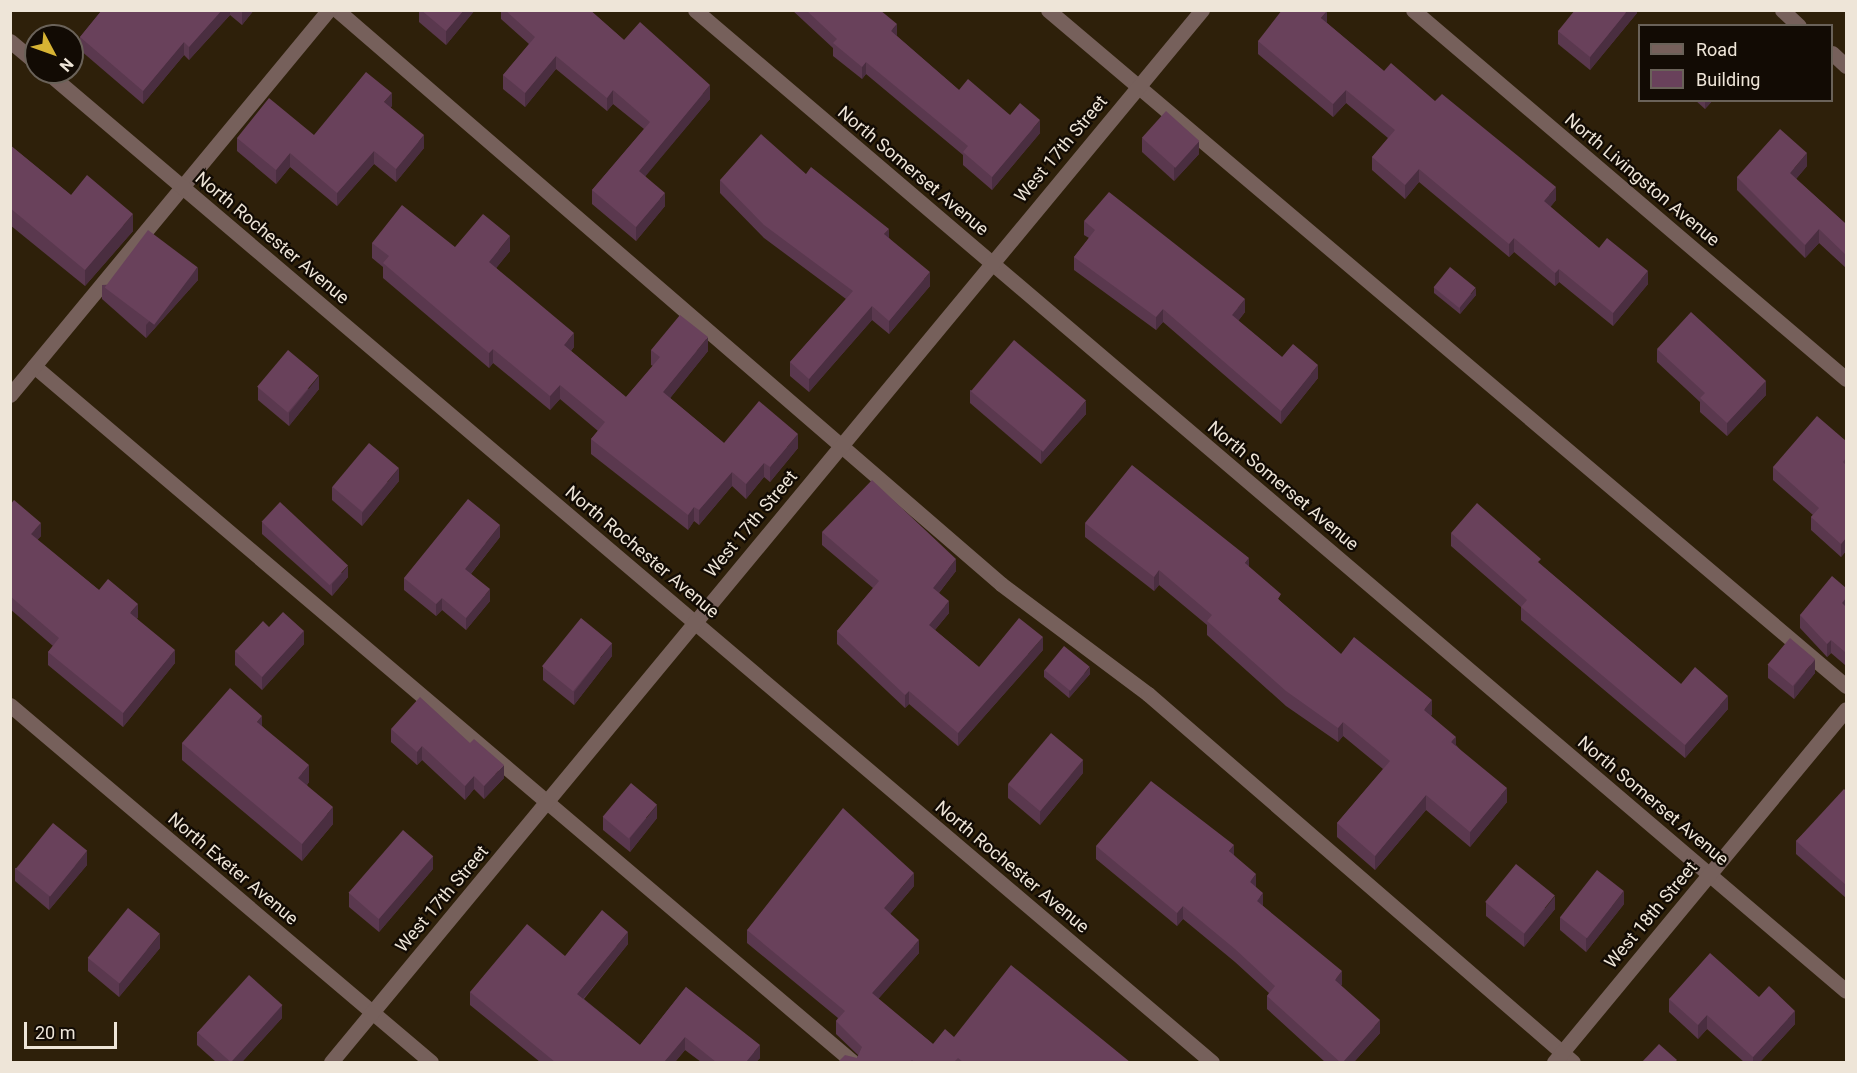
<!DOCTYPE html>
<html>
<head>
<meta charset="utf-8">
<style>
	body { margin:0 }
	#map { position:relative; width:1857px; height:1073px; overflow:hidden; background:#2e200a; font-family:Roboto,sans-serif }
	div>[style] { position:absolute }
	.lane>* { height:15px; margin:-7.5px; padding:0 7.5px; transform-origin:7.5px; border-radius:7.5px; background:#76605b }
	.street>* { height:15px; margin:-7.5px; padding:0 7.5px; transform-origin:7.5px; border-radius:7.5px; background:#76605b }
	.wall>* { inset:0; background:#5a384e }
	.shaded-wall>* { inset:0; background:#4a2e40 }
	.building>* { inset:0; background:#69415b; transform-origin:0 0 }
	span { translate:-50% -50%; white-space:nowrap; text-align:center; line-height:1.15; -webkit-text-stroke:4.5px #120b04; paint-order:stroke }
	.street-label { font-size:18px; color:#eee5d8 }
	.frame { position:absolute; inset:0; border:12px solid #eee5d8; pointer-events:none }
	.legend { position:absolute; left:1638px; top:24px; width:195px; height:78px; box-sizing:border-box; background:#120b04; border:2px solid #6a6259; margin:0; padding:8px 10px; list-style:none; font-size:18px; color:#eee5d8 }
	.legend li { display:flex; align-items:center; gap:12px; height:30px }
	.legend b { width:30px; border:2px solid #6a6259 }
	.north { position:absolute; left:24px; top:24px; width:60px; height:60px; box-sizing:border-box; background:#120b04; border:2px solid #6a6259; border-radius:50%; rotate:131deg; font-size:16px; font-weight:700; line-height:24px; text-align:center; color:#eee5d8 }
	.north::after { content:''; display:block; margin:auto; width:21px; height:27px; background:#d7b434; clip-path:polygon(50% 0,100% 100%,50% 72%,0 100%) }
	.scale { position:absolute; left:24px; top:1022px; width:93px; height:27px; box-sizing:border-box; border:3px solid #eee5d8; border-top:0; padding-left:8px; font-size:18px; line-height:21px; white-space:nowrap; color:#eee5d8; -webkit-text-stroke:4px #120b04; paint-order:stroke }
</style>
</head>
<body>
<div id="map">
	<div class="lane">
		<div style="left:337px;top:10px;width:878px;rotate:40.84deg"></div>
		<div style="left:1001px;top:584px;width:184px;rotate:36.8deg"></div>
		<div style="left:1148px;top:694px;width:562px;rotate:40.89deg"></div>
		<div style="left:1048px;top:10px;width:1046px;rotate:40.27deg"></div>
		<div style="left:1782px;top:10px;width:23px;rotate:43deg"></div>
		<div style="left:1832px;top:53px;width:19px;rotate:43deg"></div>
		<div style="left:34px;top:366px;width:1075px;rotate:40.36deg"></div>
		<div style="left:10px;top:395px;width:500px;rotate:-50.4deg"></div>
	</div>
	<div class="street">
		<div style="left:695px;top:10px;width:1512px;rotate:40.44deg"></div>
		<div style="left:1413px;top:10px;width:569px;rotate:40.44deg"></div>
		<div style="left:10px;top:41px;width:34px;rotate:40deg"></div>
		<div style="left:47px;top:72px;width:1529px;rotate:40.36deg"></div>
		<div style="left:10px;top:705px;width:552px;rotate:40.3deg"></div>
		<div style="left:331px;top:1062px;width:1366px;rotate:-50.38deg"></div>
		<div style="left:1554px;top:1062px;width:458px;rotate:-50.4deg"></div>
	</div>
	<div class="wall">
		<div style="clip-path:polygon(102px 10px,254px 10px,242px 25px,230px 15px,189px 60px,184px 55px,143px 104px,80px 50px,80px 37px)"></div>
		<div style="clip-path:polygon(419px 10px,475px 10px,446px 45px,419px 22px)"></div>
		<div style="clip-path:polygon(501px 10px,590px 10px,624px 40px,710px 99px,645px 176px,665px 206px,636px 241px,592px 204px,592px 190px,644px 129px,613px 104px,607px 111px,556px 69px,525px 107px,503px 89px,503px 75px,529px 44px,501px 19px)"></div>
		<div style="clip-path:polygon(792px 10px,880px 10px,897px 36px,959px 90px,1010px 115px,1040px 133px,992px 190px,963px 165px,963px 155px,866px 74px,862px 79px,833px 56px,833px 48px)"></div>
		<div style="clip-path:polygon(1637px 10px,1637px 13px,1590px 70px,1558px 44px,1558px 31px)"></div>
		<div style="clip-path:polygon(1327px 23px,1384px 71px,1556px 200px,1550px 207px,1599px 248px,1648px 284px,1613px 326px,1559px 282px,1555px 286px,1514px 252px,1509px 257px,1419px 182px,1405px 199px,1372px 170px,1372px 157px,1388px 138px,1346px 103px,1333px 117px,1258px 54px,1258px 41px)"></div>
		<div style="clip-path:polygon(1695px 100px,1713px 100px,1705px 109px)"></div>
		<div style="clip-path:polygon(392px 106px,390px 108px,424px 148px,396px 182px,374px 164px,337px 206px,290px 167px,276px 184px,237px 151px,237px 138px,314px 135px)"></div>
		<div style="clip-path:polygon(1142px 138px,1199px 154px,1174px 181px,1142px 152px)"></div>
		<div style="clip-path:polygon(10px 145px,71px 195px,133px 231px,85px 286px,10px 225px)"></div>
		<div style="clip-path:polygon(1807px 166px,1796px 179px,1846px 224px,1846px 268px,1819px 243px,1805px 258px,1737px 190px,1737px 177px)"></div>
		<div style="clip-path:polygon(806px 174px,889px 238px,930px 286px,889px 334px,872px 320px,809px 392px,790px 376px,790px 362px,846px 299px,764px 238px,720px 193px,720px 180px)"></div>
		<div style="clip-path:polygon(1084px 221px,1245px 312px,1238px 321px,1282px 357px,1318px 378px,1281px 424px,1163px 322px,1156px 330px,1074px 270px,1074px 257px,1089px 238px,1084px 235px)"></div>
		<div style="clip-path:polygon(372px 243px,510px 251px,496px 268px,574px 347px,571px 351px,626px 397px,653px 366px,651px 365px,651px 350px,708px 351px,670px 398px,724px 443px,798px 448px,770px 482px,764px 477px,746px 499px,732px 486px,699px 525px,694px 521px,688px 530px,591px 454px,591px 439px,598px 431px,560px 399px,550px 410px,493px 363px,489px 368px,383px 278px,383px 267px,372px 258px)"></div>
		<div style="clip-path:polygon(198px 280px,146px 338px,102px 299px,102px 285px)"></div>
		<div style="clip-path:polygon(1434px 287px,1476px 295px,1460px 314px,1434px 293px)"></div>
		<div style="clip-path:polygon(1657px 349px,1766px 395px,1727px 436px,1700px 412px,1700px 402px,1657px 362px)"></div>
		<div style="clip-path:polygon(258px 387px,319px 389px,289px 426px,258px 400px)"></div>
		<div style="clip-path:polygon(970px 390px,1086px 414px,1041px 464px,970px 403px)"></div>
		<div style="clip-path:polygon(1846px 441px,1846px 551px,1841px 557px,1811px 530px,1811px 517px,1813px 515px,1773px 480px,1773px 467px)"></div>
		<div style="clip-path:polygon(399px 481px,362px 526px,332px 500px,332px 487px)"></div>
		<div style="clip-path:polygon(10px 505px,41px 536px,37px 540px,99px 590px,138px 617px,137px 619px,175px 663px,123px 727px,48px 665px,48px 652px,53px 646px,10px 609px)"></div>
		<div style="clip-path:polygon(262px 522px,348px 577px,332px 596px,262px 534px)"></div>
		<div style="clip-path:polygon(1085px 523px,1249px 567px,1281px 602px,1341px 654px,1432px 714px,1431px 716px,1456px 745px,1507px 802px,1470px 847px,1426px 810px,1375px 870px,1337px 837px,1337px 823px,1383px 769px,1343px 736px,1338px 742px,1286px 706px,1207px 635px,1207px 625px,1159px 585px,1154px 591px,1085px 537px)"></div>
		<div style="clip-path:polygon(822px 532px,956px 571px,939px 593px,949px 613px,935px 630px,979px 667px,1043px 650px,958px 746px,909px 704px,905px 708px,837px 644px,837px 631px,873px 588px,822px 545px)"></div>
		<div style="clip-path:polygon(1451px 533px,1541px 565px,1681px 684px,1728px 709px,1685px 758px,1521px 620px,1521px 607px,1451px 546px)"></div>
		<div style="clip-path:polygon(500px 537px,471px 574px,490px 601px,466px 630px,442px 610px,436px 616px,404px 590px,404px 578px)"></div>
		<div style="clip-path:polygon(1846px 588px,1845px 665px,1831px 653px,1827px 657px,1800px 628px,1800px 615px)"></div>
		<div style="clip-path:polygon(269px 627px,304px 644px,262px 690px,235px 665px,235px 651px)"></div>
		<div style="clip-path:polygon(612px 656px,574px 705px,543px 680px,543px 667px)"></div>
		<div style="clip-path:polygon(1768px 665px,1815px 673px,1794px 699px,1768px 678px)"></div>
		<div style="clip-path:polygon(1044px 670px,1090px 674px,1069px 698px,1044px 677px)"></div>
		<div style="clip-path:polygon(262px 726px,309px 782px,307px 785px,333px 824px,302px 861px,182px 760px,182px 743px)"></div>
		<div style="clip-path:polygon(391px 729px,504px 778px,484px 799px,474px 789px,465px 800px,422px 760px,417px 765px,391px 742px)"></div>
		<div style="clip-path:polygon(1083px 773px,1040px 825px,1008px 798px,1008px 785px)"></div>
		<div style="clip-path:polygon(1846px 791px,1846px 898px,1796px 854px,1796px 841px)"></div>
		<div style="clip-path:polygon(603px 817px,657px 818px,630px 852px,603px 830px)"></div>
		<div style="clip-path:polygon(1096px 846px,1234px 855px,1256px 887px,1263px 906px,1342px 984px,1341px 986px,1380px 1033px,1354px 1062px,1325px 1062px,1267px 1009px,1267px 996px,1269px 993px,1235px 962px,1183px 919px,1177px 926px,1096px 859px)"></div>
		<div style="clip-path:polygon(87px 865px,49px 910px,15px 881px,15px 868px)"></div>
		<div style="clip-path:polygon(433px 869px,379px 932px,349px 907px,349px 893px)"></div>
		<div style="clip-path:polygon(914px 886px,890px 914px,919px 953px,878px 999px,933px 1044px,954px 1037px,1130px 1062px,838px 1062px,857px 1058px,858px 1055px,836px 1034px,836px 1021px,838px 1018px,747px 943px,747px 930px)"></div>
		<div style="clip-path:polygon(1486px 903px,1555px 909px,1524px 947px,1486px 916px)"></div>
		<div style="clip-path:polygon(1624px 904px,1586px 952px,1560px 930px,1560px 917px)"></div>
		<div style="clip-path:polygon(628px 944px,584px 999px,640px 1045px,686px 987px,760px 1058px,756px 1062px,701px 1062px,685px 1050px,675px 1062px,540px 1062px,470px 1005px,470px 992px,565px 956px)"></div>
		<div style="clip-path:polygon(160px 948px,119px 997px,88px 971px,88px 958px)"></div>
		<div style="clip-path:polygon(1759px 997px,1795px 1024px,1760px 1062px,1744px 1062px,1707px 1029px,1698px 1039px,1669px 1012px,1669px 999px)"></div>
		<div style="clip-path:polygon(282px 1018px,242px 1062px,216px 1062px,197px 1045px,197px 1032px)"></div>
	</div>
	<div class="shaded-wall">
		<div style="clip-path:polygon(222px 10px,230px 10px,230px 15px,189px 60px,189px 47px)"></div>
		<div style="clip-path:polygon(243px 10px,254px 10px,242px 25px,242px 12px)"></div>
		<div style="clip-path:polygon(464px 10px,475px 10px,446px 45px,446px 31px)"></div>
		<div style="clip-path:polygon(1628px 10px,1637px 10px,1637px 13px,1590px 70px,1590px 57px)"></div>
		<div style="clip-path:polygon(1327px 11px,1327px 25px,1321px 18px)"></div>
		<div style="clip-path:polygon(897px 24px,897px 37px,891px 31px)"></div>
		<div style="clip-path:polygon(184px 42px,184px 55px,143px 104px,143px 91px)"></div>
		<div style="clip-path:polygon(556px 56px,556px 69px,525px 107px,525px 93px)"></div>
		<div style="clip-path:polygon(866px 62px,866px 74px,862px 79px,862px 67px)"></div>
		<div style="clip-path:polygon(710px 85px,710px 99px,639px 184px,639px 171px)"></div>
		<div style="clip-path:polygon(613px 90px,613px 104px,607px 111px,607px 98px)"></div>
		<div style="clip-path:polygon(1346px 90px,1346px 103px,1333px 117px,1333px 104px)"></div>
		<div style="clip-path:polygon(392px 93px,392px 106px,384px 116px,384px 102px)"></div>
		<div style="clip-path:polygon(1705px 100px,1713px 100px,1705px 109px)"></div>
		<div style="clip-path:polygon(1040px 120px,1040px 133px,992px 190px,992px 177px)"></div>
		<div style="clip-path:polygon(424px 135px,424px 148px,396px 182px,396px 169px)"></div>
		<div style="clip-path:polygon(1199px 141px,1199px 154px,1174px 181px,1174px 168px)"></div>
		<div style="clip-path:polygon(374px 151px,374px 164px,337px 206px,337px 193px)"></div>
		<div style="clip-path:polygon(290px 153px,290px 167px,276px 184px,276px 170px)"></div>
		<div style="clip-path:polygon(1807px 153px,1807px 166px,1790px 186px,1790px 173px)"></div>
		<div style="clip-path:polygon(1419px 169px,1419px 182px,1405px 199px,1405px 185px)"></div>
		<div style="clip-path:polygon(1556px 187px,1556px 200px,1544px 215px,1544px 201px)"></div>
		<div style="clip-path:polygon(665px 193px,665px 206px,636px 241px,636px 227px)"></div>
		<div style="clip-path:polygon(133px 214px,133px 231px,85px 286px,85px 270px)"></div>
		<div style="clip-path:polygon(889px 229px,889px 242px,884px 234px)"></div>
		<div style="clip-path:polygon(1819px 229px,1819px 243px,1805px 258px,1805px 245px)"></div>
		<div style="clip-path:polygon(510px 236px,510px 251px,489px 277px,489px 262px)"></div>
		<div style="clip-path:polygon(1514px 238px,1514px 252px,1509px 257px,1509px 244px)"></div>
		<div style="clip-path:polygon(198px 267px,198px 280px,146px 338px,146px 325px)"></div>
		<div style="clip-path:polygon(1559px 269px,1559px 282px,1555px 286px,1555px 273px)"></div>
		<div style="clip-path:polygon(1648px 271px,1648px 284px,1613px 326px,1613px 313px)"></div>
		<div style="clip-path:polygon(930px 272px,930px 286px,889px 334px,889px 321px)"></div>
		<div style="clip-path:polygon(1476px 288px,1476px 295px,1460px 314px,1460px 307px)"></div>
		<div style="clip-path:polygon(1245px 299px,1245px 312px,1232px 329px,1232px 315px)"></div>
		<div style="clip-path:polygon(872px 306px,872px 320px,809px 392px,809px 379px)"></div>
		<div style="clip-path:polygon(1163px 309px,1163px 322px,1156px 330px,1156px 317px)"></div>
		<div style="clip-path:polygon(574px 333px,574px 347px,564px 359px,564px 345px)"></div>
		<div style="clip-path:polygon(708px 337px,708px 351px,663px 407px,663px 392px)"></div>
		<div style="clip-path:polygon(493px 349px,493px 363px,489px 368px,489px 353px)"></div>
		<div style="clip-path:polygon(1318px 365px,1318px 378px,1281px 424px,1281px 411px)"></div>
		<div style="clip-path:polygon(319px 376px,319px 389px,289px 426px,289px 413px)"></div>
		<div style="clip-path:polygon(1766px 381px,1766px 395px,1727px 436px,1727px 423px)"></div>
		<div style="clip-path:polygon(560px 385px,560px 399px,550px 410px,550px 396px)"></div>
		<div style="clip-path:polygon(1086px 401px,1086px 414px,1041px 464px,1041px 450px)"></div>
		<div style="clip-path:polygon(798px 434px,798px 448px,770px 482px,770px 467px)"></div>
		<div style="clip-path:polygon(764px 463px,764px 477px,746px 499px,746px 484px)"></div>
		<div style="clip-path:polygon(399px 468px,399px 481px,362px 526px,362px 513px)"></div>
		<div style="clip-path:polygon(732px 472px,732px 486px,699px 525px,699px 510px)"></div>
		<div style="clip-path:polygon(694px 507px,694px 521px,688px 530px,688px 515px)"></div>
		<div style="clip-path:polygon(41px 523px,41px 536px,31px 547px,31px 534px)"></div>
		<div style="clip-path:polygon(500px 525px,500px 537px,465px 581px,465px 569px)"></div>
		<div style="clip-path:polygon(1846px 538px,1846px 551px,1841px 557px,1841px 544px)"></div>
		<div style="clip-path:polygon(1249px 558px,1249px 572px,1245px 563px)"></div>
		<div style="clip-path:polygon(956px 559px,956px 571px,933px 600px,933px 588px)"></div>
		<div style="clip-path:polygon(348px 566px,348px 577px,332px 596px,332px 584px)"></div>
		<div style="clip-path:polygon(1159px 570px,1159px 585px,1154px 591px,1154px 577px)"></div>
		<div style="clip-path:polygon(490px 589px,490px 601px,466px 630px,466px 618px)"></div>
		<div style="clip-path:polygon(442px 598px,442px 610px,436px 616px,436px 604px)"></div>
		<div style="clip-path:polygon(1846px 598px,1846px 611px,1842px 603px)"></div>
		<div style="clip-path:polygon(949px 601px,949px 613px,929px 637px,929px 625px)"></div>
		<div style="clip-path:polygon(138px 604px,138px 617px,130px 627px,130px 613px)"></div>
		<div style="clip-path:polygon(304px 631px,304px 644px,262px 690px,262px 677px)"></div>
		<div style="clip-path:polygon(1043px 637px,1043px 650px,958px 746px,958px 733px)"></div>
		<div style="clip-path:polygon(1831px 640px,1831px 653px,1827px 657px,1827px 644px)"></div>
		<div style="clip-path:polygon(612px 643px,612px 656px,574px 705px,574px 692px)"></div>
		<div style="clip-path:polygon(175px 650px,175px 663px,123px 727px,123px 713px)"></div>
		<div style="clip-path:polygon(1846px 650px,1846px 663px,1845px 665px,1845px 652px)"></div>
		<div style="clip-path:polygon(1815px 659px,1815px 673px,1794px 699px,1794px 686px)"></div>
		<div style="clip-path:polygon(1090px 667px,1090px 674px,1069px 698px,1069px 691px)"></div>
		<div style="clip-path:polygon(909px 691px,909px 704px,905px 708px,905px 695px)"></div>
		<div style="clip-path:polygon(1728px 696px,1728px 709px,1685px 758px,1685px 745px)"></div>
		<div style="clip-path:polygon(1432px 700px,1432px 714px,1424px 724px,1424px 710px)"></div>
		<div style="clip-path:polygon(262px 716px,262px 733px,257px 722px)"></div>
		<div style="clip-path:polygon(1343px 722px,1343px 736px,1338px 742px,1338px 728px)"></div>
		<div style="clip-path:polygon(1456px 737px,1456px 751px,1451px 742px)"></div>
		<div style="clip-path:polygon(422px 746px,422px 760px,417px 765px,417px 752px)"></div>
		<div style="clip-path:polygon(1083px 760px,1083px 773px,1040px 825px,1040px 811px)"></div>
		<div style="clip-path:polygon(309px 765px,309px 782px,298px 795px,298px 778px)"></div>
		<div style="clip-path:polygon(504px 765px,504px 778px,484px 799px,484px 786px)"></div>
		<div style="clip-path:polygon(474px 776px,474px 789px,465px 800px,465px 786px)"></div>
		<div style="clip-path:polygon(1507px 788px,1507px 802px,1470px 847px,1470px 832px)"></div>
		<div style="clip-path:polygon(1426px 795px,1426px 810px,1375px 870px,1375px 856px)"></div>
		<div style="clip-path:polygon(657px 805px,657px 818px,630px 852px,630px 838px)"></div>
		<div style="clip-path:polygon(333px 807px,333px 824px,302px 861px,302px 844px)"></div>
		<div style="clip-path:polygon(1234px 845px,1234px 859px,1229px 851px)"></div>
		<div style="clip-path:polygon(87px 851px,87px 865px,49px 910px,49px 897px)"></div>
		<div style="clip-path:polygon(433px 856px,433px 869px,379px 932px,379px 919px)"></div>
		<div style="clip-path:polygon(914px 873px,914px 886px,884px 921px,884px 908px)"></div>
		<div style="clip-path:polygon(1256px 874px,1256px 887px,1250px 882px)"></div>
		<div style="clip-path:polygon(1624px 891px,1624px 904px,1586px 952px,1586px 938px)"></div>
		<div style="clip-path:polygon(1263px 893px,1263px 906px,1257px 914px,1257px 901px)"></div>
		<div style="clip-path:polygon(1555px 896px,1555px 909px,1524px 947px,1524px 934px)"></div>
		<div style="clip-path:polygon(1183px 906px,1183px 919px,1177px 926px,1177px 913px)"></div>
		<div style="clip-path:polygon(628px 932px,628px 944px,577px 1006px,577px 994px)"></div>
		<div style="clip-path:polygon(160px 934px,160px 948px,119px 997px,119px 983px)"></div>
		<div style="clip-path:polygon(919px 940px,919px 953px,872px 1006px,872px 993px)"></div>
		<div style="clip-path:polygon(1342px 971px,1342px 984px,1335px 993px,1335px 980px)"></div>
		<div style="clip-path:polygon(282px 1005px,282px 1018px,242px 1062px,230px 1062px)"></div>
		<div style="clip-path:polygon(1795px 1011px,1795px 1024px,1760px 1062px,1753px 1062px,1753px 1057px)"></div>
		<div style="clip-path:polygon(1707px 1015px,1707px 1029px,1698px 1039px,1698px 1025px)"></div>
		<div style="clip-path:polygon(1380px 1020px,1380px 1033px,1354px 1062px,1343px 1062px)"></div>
		<div style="clip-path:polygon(685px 1037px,685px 1050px,675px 1062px,664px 1062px)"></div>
		<div style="clip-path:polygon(760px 1045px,760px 1058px,756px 1062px,746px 1062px)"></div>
	</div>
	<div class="building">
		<div style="clip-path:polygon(102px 10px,222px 10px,189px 47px,184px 42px,143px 91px,80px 37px)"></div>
		<div style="clip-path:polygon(421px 10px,464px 10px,446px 31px)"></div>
		<div style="clip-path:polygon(505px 10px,590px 10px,624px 40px,640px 22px,710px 85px,639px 171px,665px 193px,636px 227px,592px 190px,650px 122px,613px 90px,607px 98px,556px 56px,525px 93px,503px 75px,535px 37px)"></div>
		<div style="clip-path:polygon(806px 10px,880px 10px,897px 24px,891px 31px,959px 90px,968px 79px,1010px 115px,1020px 103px,1040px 120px,992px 177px,963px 152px,968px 146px,866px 62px,862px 67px,833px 43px,837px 39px)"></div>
		<div style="clip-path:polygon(1282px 10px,1326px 10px,1327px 11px,1321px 18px,1384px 71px,1391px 63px,1435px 101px,1442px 94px,1556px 187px,1544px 201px,1599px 248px,1607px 238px,1648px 271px,1613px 313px,1559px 269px,1555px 273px,1514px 238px,1509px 244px,1419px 169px,1405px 185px,1372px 157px,1395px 130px,1346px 90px,1333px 104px,1258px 41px)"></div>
		<div style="clip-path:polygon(1575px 10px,1628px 10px,1590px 57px,1558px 31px)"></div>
		<div style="clip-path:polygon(366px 72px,392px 93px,384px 102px,424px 135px,396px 169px,374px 151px,337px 193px,290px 153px,276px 170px,237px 138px,269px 98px,314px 135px)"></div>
		<div style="left:1166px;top:111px;width:45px;height:36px;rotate:42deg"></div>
		<div style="clip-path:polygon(1780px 129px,1807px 153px,1790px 173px,1846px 224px,1846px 255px,1819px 229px,1805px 245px,1737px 177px)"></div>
		<div style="clip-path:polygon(761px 134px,806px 174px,811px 167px,889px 229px,884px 234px,930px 272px,889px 321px,872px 306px,809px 379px,790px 362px,853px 291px,764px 225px,720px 180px)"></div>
		<div style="clip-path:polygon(10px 145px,71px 195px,87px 175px,133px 214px,85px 270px,10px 208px)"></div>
		<div style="clip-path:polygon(1109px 192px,1245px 299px,1232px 315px,1282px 357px,1293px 344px,1318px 365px,1281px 411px,1163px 309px,1156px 317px,1074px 257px,1095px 230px,1084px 221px)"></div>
		<div style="clip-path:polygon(402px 205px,455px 247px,483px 214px,510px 236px,489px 262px,574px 333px,564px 345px,626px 397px,660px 357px,651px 350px,680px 315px,708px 337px,663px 392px,724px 443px,759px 401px,798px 434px,770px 467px,764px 463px,746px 484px,732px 472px,699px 510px,694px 507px,688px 515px,591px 439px,605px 422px,560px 385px,550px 396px,493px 349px,489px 353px,383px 263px,389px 256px,372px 243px)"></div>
		<div style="left:148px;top:230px;width:62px;height:72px;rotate:37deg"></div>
		<div style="left:1450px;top:267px;width:33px;height:26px;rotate:39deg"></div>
		<div style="clip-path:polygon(1691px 312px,1766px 381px,1727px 423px,1700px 398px,1705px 393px,1657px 349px)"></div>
		<div style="left:1014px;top:340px;width:94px;height:67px;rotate:40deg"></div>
		<div style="left:288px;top:350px;width:40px;height:48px;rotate:40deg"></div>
		<div style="clip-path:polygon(1817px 416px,1846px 441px,1846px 458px,1843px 462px,1846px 465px,1846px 538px,1841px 544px,1811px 517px,1819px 508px,1773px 467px)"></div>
		<div style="left:369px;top:443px;width:39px;height:57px;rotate:40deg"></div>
		<div style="clip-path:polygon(1132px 465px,1249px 558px,1245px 563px,1281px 594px,1278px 599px,1341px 654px,1354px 637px,1432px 700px,1424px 710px,1456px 737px,1451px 742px,1507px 788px,1470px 832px,1426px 795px,1375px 856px,1337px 823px,1390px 761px,1343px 722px,1338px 728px,1286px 691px,1207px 621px,1212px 615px,1159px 570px,1154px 577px,1085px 523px)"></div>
		<div style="clip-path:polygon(872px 480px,956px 559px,933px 588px,949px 601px,929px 625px,979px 667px,1019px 618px,1043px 637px,958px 733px,909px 691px,905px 695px,837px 631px,879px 581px,822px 532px)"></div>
		<div style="clip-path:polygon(468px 499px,500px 525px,465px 569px,490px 589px,466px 618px,442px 598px,436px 604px,404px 578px)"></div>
		<div style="clip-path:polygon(14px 500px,41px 523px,31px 534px,99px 590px,108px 579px,138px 604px,130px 613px,175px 650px,123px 713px,48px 652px,59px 638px,10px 596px,10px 505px)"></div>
		<div style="left:280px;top:502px;width:93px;height:27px;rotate:43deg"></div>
		<div style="clip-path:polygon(1477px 503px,1541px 559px,1538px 562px,1681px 684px,1695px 667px,1728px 696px,1685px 745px,1521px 607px,1527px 600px,1451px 533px)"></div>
		<div style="clip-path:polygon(1832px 576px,1846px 588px,1846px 598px,1842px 603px,1846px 607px,1846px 650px,1845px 652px,1831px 640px,1827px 644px,1800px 615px)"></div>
		<div style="clip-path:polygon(283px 612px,304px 631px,262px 677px,235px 651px,263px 621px,269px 627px)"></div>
		<div style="left:581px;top:618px;width:40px;height:62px;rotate:39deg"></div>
		<div style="left:1790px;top:638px;width:33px;height:35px;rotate:40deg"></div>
		<div style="left:1064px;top:646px;width:33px;height:31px;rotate:39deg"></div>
		<div style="clip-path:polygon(230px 688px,262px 716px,257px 722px,309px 765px,298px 778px,333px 807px,302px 844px,182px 743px)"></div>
		<div style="clip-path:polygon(420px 697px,470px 743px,474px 739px,504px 765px,484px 786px,474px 776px,465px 786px,422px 746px,417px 752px,391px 729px)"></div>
		<div style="left:1051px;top:733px;width:42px;height:67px;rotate:40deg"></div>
		<div style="clip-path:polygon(1151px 781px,1234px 845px,1229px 851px,1256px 874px,1250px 882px,1263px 893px,1257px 901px,1342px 971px,1335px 980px,1380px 1020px,1343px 1062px,1340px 1062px,1267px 996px,1275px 986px,1235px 949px,1183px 906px,1177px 913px,1096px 846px)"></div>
		<div style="left:631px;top:783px;width:34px;height:44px;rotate:40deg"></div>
		<div style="clip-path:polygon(1844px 789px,1846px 791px,1846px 885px,1796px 841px)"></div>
		<div style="clip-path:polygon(843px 808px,914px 873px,884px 908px,919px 940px,872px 993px,933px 1044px,945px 1029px,954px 1037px,1011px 965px,1130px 1062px,963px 1062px,958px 1058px,954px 1062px,914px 1062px,912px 1060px,910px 1062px,838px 1062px,845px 1055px,857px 1058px,862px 1047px,836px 1021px,845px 1011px,747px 930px)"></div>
		<div style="left:53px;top:823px;width:44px;height:59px;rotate:39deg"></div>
		<div style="left:403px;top:830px;width:40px;height:83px;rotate:41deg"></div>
		<div style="left:1516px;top:864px;width:50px;height:49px;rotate:39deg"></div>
		<div style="left:1597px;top:870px;width:34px;height:60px;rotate:38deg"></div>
		<div style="left:128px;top:908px;width:41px;height:64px;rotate:39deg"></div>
		<div style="clip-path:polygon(602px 910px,628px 932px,577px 994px,640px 1045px,686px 987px,760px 1045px,746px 1062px,716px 1062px,685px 1037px,664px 1062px,555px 1062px,470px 992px,527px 924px,565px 956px)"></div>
		<div style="clip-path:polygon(1710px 953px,1759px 997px,1769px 986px,1795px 1011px,1753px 1057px,1707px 1015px,1698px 1025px,1669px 999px)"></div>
		<div style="left:249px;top:975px;width:45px;height:77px;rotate:42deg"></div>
		<div style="clip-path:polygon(1659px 1044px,1677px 1060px,1675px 1062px,1642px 1062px)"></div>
	</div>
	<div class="street-label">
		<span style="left:1061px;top:149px;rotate:-50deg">West 17th Street</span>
		<span style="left:913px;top:171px;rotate:40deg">North Somerset Avenue</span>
		<span style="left:1642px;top:180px;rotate:40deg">North Livingston Avenue</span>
		<span style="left:272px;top:238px;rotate:40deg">North Rochester Avenue</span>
		<span style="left:1283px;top:486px;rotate:40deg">North Somerset Avenue</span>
		<span style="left:751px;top:524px;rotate:-50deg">West 17th Street</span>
		<span style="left:642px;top:552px;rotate:40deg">North Rochester Avenue</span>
		<span style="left:1653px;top:801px;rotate:40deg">North Somerset Avenue</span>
		<span style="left:1012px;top:867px;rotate:40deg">North Rochester Avenue</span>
		<span style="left:233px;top:869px;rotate:40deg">North Exeter Avenue</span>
		<span style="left:442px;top:899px;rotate:-50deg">West 17th Street</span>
		<span style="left:1651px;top:915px;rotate:-50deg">West 18th Street</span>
	</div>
	<div class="frame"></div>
	<ul class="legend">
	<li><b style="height:8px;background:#76605b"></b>Road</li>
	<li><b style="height:16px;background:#69415b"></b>Building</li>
	</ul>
	<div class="north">N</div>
	<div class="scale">20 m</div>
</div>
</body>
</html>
